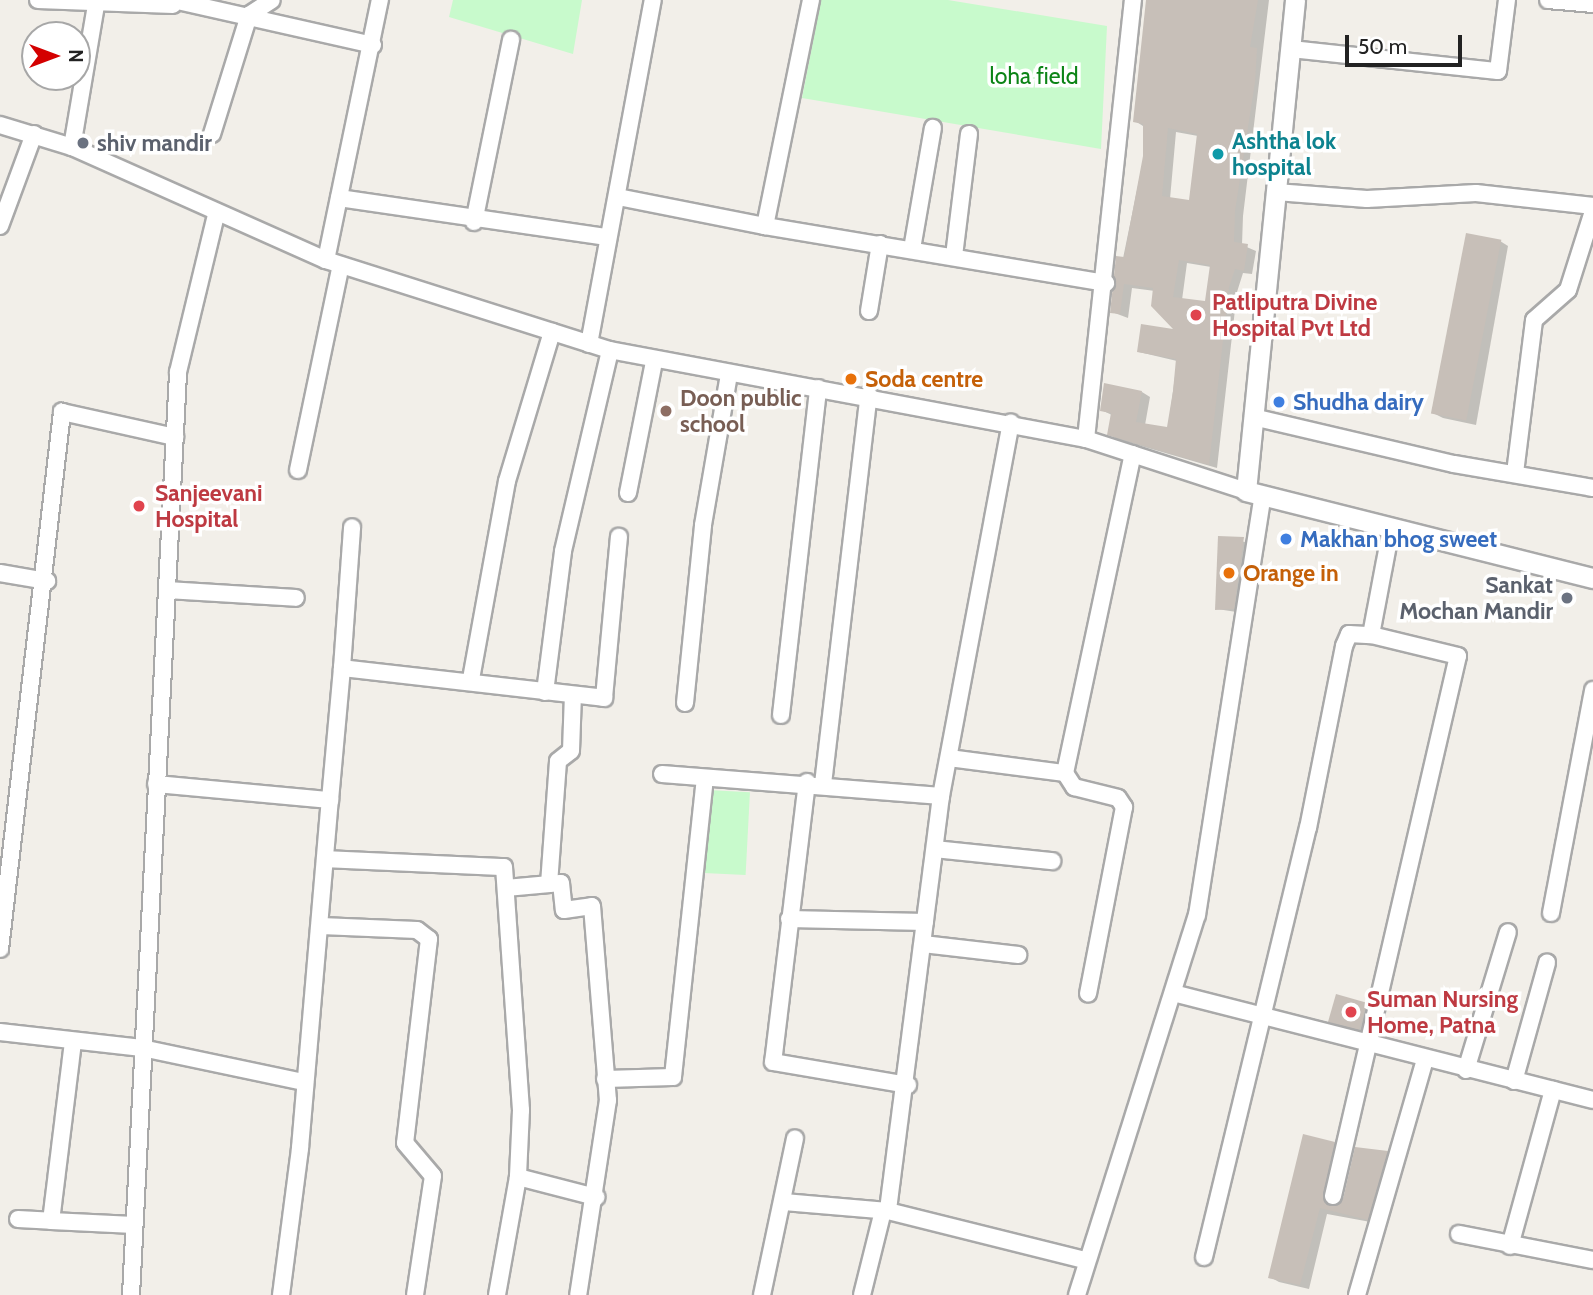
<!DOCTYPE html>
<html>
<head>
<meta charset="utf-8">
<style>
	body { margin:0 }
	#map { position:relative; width:1593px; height:1295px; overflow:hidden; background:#f2efe9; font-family:Cabin,sans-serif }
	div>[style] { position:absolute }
	.park>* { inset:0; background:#c8facc; transform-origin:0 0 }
	.shadow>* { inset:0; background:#0003 }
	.building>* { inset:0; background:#c7bfb8; transform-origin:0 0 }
	.roads { filter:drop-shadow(2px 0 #a9a9a9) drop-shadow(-2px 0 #a9a9a9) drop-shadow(0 2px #a9a9a9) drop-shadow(0 -2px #a9a9a9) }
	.minor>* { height:16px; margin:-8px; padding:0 8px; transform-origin:8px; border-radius:8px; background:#fff }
	.tertiary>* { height:19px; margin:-9.5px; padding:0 9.5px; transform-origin:9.5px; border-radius:9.5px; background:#fff }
	.dots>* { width:19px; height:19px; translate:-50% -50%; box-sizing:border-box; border:4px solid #fff; border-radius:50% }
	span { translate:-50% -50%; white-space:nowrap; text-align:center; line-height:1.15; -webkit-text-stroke:7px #fff; paint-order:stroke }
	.park-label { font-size:23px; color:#0c8416 }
	.culture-label { font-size:23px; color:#0d838f; font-weight:700 }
	.left { translate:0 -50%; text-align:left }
	.worship-label { font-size:23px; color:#5b616d; font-weight:700 }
	.right { translate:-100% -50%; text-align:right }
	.health-label { font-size:23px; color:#be3a42; font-weight:700 }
	.food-label { font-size:23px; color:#c56008; font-weight:700 }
	.education-label { font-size:23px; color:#785e54; font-weight:700 }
	.shop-label { font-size:23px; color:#366cbe; font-weight:700 }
	.north { position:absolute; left:21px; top:21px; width:70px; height:70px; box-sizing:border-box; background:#fff; border:2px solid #a7a7a7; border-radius:50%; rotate:90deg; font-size:19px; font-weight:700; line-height:28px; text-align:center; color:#222 }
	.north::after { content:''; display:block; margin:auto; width:24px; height:32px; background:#d40000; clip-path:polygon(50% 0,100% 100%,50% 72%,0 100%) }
	.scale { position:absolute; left:1345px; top:35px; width:117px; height:32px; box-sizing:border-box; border:4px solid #222; border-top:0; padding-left:9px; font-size:21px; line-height:24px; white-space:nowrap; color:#222; -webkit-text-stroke:5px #fff; paint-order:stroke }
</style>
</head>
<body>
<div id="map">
	<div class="park">
		<div style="clip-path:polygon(453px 0,582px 0,573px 54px,449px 17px)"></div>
		<div style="clip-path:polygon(821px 0,948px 0,1107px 26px,1101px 149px,802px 98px)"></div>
		<div style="left:708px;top:790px;width:42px;height:83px;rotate:3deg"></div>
	</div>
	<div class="shadow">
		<div style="clip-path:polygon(evenodd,1149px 0,1269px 0,1243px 216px,1242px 245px,1256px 251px,1252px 274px,1243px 273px,1237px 292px,1217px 468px,1117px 439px,1109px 434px,1112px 415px,1101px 410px,1142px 392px,1150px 397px,1145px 425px,1168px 429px,1177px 361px,1139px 352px,1178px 332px,1155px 291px,1132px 288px,1128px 318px,1112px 312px,1144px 156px,1143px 126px,1135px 121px,1149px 0,1176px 132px,1198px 136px,1190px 202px,1170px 199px,1176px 132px,1149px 0,1187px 263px,1211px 267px,1206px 303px,1182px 300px,1187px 263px)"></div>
		<div style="clip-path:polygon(1500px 241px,1508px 246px,1476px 425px,1443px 418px,1435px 414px)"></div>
		<div style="clip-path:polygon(1220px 538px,1252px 543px,1243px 613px,1217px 609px)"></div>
		<div style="clip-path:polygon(1366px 1005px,1371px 1008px,1366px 1032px,1330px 1021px)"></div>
		<div style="clip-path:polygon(1334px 1143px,1343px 1148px,1331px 1200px,1335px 1206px,1387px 1153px,1395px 1158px,1376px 1223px,1327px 1214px,1309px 1289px,1279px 1282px,1270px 1277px)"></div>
	</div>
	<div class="building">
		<div style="clip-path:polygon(evenodd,1146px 0,1258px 0,1250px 47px,1257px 48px,1255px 82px,1235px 211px,1234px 242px,1248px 244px,1244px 271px,1235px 269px,1229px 287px,1209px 465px,1107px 435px,1111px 413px,1100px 411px,1104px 383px,1142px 391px,1136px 422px,1167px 427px,1173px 391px,1176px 359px,1137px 352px,1141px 324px,1173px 329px,1151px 306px,1153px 288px,1124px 284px,1120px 314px,1110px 313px,1116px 256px,1124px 257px,1143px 156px,1143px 124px,1133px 122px,1146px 0,1168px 128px,1197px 134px,1189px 200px,1162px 196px,1168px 128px,1146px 0,1179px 260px,1210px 265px,1205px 301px,1173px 297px,1179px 260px)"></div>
		<div style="left:1466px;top:233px;width:36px;height:184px;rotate:11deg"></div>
		<div style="clip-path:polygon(1218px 536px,1244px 537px,1234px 609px,1215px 610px)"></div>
		<div style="left:1336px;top:994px;width:32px;height:29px;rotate:16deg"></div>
		<div style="clip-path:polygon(1303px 1134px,1335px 1142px,1323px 1194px,1331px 1206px,1343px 1199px,1355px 1147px,1388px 1151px,1368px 1220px,1320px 1208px,1300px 1285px,1268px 1278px)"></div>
	</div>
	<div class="roads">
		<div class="minor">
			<div style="left:38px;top:0;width:135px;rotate:2.1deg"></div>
			<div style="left:173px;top:0;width:205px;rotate:12.7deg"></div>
			<div style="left:1548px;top:0;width:45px;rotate:5.1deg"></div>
			<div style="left:1291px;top:49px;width:208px;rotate:6.1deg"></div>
			<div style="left:1498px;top:71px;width:72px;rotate:-82.8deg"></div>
			<div style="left:0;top:125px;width:75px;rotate:17deg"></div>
			<div style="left:72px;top:147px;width:278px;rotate:24deg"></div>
			<div style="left:326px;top:260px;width:298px;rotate:17.6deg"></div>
			<div style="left:610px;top:350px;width:484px;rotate:10.6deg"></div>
			<div style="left:1086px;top:439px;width:168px;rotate:18deg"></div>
			<div style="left:212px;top:134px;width:125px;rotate:-72.7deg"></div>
			<div style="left:249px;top:15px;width:27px;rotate:-33deg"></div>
			<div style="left:72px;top:147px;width:144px;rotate:-80.4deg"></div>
			<div style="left:1276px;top:192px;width:91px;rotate:4.4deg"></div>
			<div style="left:1367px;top:199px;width:109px;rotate:-3.2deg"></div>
			<div style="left:1476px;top:193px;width:118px;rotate:6.3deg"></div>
			<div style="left:618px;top:197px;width:150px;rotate:11.2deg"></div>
			<div style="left:765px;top:226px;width:231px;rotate:-78.5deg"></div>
			<div style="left:339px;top:198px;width:271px;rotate:8.3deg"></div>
			<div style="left:474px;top:222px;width:186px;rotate:-78.5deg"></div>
			<div style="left:0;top:226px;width:98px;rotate:-69.7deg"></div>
			<div style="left:765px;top:226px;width:346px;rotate:9.5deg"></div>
			<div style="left:912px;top:249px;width:123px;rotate:-80.2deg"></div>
			<div style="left:954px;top:256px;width:123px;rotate:-83deg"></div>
			<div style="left:326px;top:260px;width:266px;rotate:-78.3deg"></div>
			<div style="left:869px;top:311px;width:68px;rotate:-80.7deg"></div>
			<div style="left:589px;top:344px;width:350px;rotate:-79.5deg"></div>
			<div style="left:1253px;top:417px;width:206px;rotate:13.2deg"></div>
			<div style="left:1454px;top:464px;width:141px;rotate:9.8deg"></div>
			<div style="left:1086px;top:439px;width:442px;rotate:-83.9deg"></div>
			<div style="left:298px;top:470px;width:209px;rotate:-78.2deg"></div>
			<div style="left:1515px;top:473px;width:154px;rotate:-82.9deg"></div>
			<div style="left:1534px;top:320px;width:45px;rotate:-41.4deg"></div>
			<div style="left:1568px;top:290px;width:83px;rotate:-72.4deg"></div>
			<div style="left:628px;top:493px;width:134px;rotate:-78.8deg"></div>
			<div style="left:0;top:573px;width:48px;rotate:9.7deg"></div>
			<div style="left:167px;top:590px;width:129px;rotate:3.5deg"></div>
			<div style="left:342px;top:668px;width:141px;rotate:-85.9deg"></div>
			<div style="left:471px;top:679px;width:201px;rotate:-79.7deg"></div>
			<div style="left:507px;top:481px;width:156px;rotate:-73.2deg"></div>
			<div style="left:545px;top:692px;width:142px;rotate:-82.7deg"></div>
			<div style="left:563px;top:551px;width:206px;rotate:-76.8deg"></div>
			<div style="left:685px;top:703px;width:179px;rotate:-84.2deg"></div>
			<div style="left:703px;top:525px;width:153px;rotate:-80.2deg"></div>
			<div style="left:781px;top:715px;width:329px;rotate:-83.5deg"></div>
			<div style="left:949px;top:758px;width:117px;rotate:7.4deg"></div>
			<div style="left:1065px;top:773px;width:326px;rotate:-78deg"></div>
			<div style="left:1065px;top:773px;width:17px;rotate:57deg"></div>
			<div style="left:1074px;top:787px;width:45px;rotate:14deg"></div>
			<div style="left:1118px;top:798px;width:11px;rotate:56deg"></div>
			<div style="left:1124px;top:807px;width:190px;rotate:100.9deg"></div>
			<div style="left:662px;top:774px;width:280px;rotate:4.5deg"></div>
			<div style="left:941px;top:796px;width:380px;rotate:-79.4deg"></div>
			<div style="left:807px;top:782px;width:282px;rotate:96.9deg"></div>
			<div style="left:773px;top:1062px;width:137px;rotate:9.7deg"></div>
			<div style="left:156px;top:784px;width:175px;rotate:5.3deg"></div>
			<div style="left:330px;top:800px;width:133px;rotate:-84.8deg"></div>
			<div style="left:342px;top:668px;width:264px;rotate:6.5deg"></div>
			<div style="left:604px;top:698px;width:162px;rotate:-84.7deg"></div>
			<div style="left:823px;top:784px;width:392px;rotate:-83.3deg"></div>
			<div style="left:941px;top:796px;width:418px;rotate:97.3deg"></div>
			<div style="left:888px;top:1211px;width:202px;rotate:14deg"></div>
			<div style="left:935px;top:849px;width:118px;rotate:5.9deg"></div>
			<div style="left:326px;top:859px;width:178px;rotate:2.6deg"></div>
			<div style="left:504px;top:867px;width:244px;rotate:86deg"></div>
			<div style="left:521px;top:1110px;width:67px;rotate:92.6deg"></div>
			<div style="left:518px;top:1177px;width:120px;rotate:100.1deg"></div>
			<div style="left:549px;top:884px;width:123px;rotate:-85.8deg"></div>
			<div style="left:558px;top:761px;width:16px;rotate:-38deg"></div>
			<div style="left:571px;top:751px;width:56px;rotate:-88deg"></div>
			<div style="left:506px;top:888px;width:55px;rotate:-5.2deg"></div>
			<div style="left:561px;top:883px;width:27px;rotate:84deg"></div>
			<div style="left:564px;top:910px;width:28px;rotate:-8deg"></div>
			<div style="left:592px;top:906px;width:195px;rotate:85.3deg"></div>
			<div style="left:608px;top:1100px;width:197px;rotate:98.7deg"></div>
			<div style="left:1551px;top:913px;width:227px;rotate:-79.3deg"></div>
			<div style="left:789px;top:919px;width:136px;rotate:1.3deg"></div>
			<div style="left:321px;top:926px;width:96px;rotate:2.4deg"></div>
			<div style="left:417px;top:930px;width:15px;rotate:37deg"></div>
			<div style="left:429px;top:939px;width:205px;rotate:96.7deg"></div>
			<div style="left:405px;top:1143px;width:43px;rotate:49.7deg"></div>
			<div style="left:433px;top:1176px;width:120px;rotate:98.6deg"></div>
			<div style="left:923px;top:944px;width:96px;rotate:6.6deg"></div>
			<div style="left:0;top:949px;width:541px;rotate:-83.41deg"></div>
			<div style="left:62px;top:412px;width:116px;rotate:12.5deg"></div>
			<div style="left:1173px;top:993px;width:433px;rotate:14.3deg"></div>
			<div style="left:0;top:1032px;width:143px;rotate:6.4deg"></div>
			<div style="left:142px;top:1048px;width:165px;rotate:11.9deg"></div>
			<div style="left:73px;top:1042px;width:180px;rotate:97deg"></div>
			<div style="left:51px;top:1221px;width:83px;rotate:2.8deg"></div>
			<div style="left:1466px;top:1070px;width:144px;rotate:-73.1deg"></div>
			<div style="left:605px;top:1079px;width:68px;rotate:-1.7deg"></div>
			<div style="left:673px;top:1077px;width:300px;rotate:-83.9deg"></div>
			<div style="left:1514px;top:1081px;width:123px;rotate:-74.4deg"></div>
			<div style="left:518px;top:1177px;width:81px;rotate:14.4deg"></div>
			<div style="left:1333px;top:1196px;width:554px;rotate:-76.97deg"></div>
			<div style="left:1458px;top:656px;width:89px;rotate:-166.4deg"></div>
			<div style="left:1371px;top:635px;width:108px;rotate:-79.3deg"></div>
			<div style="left:784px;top:1202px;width:104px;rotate:4.9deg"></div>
			<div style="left:18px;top:1219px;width:33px;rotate:3deg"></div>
			<div style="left:1459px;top:1234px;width:136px;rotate:11deg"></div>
			<div style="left:1510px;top:1246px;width:162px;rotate:-74.6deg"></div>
			<div style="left:1204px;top:1257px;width:441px;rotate:-76.4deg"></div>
			<div style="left:1308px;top:828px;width:186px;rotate:-78.8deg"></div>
			<div style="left:1344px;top:646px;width:13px;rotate:-67deg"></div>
			<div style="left:1349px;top:634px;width:22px;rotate:3deg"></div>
			<div style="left:131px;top:1295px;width:924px;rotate:-87.08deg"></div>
			<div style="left:178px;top:372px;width:162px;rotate:-76.4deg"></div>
			<div style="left:281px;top:1295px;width:148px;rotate:-82.6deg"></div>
			<div style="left:300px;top:1148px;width:349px;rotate:-85.1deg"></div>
			<div style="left:762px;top:1295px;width:160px;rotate:-78.1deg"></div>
			<div style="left:862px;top:1295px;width:87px;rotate:-76deg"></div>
			<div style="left:1077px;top:1295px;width:398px;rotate:-72.5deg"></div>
			<div style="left:1197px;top:915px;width:425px;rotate:-81.1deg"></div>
			<div style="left:1357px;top:1295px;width:245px;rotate:-73.9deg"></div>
		</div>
		<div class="tertiary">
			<div style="left:1295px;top:0;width:493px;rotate:95.7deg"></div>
			<div style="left:1246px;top:491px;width:358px;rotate:14.1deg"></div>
		</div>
	</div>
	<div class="dots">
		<div style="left:83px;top:143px;background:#6b7280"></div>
		<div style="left:1218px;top:154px;background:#0f9aa8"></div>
		<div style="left:1196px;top:315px;background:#e0444e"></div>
		<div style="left:851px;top:379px;background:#e8710a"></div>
		<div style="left:1279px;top:402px;background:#3f7fe0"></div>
		<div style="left:666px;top:411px;background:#8d6e63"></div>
		<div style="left:139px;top:506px;background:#e0444e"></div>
		<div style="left:1286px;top:539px;background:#3f7fe0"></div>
		<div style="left:1229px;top:573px;background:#e8710a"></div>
		<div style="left:1567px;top:598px;background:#6b7280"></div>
		<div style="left:1351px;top:1012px;background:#e0444e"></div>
	</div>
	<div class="park-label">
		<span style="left:1034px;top:76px">loha field</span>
	</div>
	<div class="culture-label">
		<span class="left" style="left:1232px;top:154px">Ashtha lok<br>hospital</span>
	</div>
	<div class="worship-label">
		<span class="left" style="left:97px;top:143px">shiv mandir</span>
		<span class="right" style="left:1553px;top:598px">Sankat<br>Mochan Mandir</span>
	</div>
	<div class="health-label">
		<span class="left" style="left:1212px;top:315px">Patliputra Divine<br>Hospital Pvt Ltd</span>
		<span class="left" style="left:155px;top:506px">Sanjeevani<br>Hospital</span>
		<span class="left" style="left:1367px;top:1012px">Suman Nursing<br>Home, Patna</span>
	</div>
	<div class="food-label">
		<span class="left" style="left:865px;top:379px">Soda centre</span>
		<span class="left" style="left:1243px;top:573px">Orange in</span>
	</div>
	<div class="education-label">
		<span class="left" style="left:680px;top:411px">Doon public<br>school</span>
	</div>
	<div class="shop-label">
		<span class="left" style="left:1293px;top:402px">Shudha dairy</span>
		<span class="left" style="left:1300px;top:539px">Makhan bhog sweet</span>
	</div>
	<div class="north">N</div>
	<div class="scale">50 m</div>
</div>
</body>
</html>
